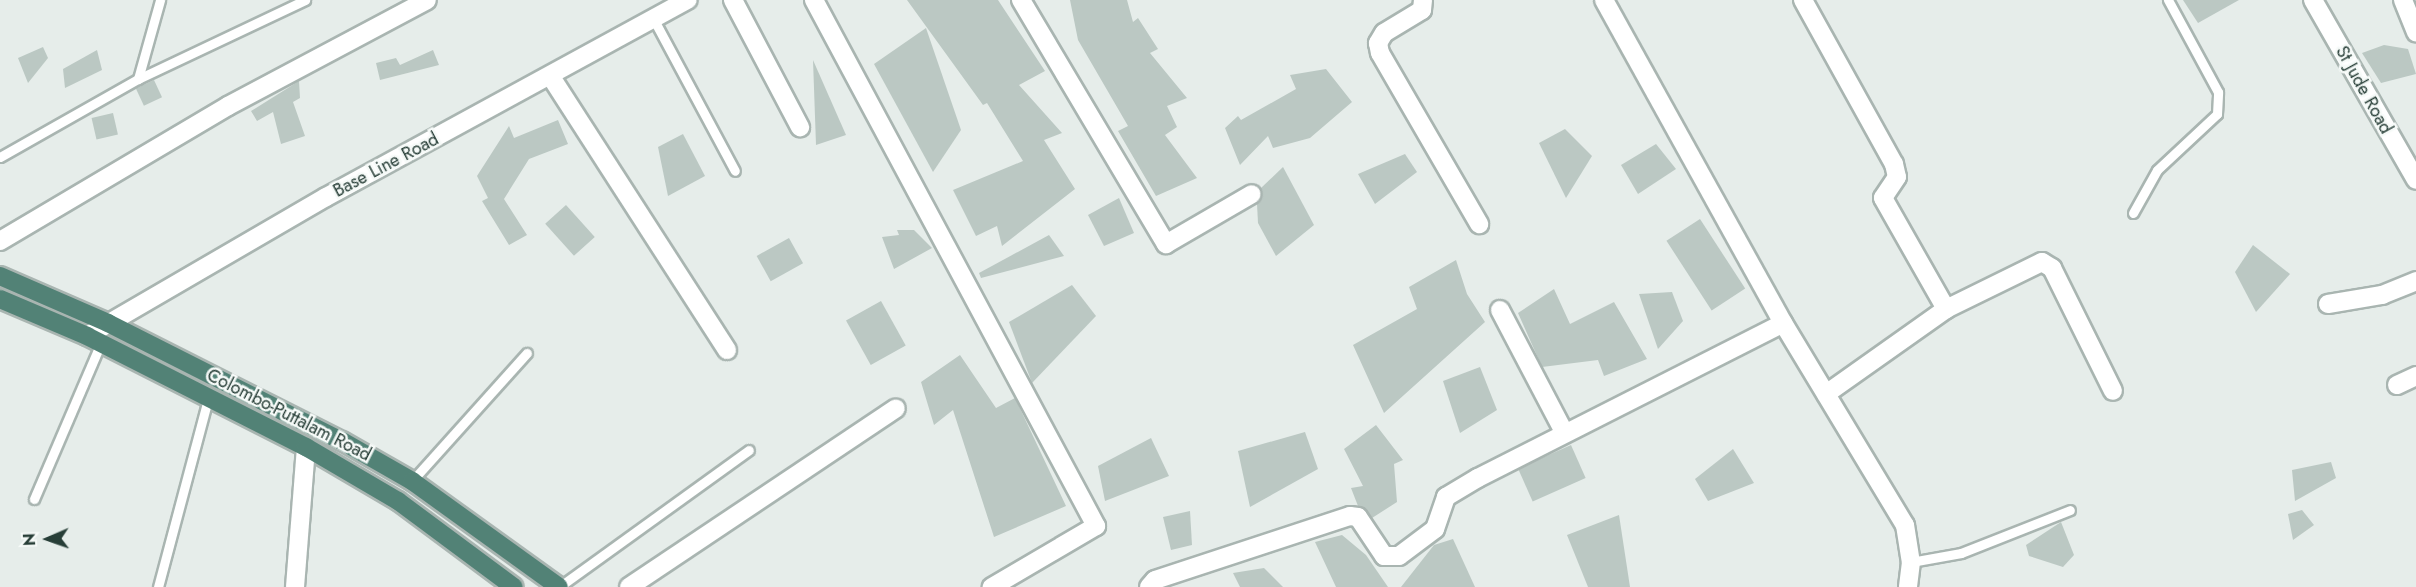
<!DOCTYPE html>
<html>
<head>
<meta charset="utf-8">
<style>
	body { margin:0 }
	#map { position:relative; width:2416px; height:587px; overflow:hidden; background:#e6edea; font-family:Jost,sans-serif }
	div>[style] { position:absolute }
	.building>* { inset:0; background:#bbc8c3; transform-origin:0 0 }
	.roads { filter:drop-shadow(2px 0 #a9b5b1) drop-shadow(-2px 0 #a9b5b1) drop-shadow(0 2px #a9b5b1) drop-shadow(0 -2px #a9b5b1) }
	.service>* { height:9px; margin:-4.5px; padding:0 4.5px; transform-origin:4.5px; border-radius:4.5px; background:#fff }
	.minor>* { height:18px; margin:-9px; padding:0 9px; transform-origin:9px; border-radius:9px; background:#fff }
	.trunk>* { height:18px; margin:-9px; padding:0 9px; transform-origin:9px; border-radius:9px; background:#528276 }
	span { translate:-50% -50%; white-space:nowrap; text-align:center; line-height:1.15; -webkit-text-stroke:5px #f6faf8; paint-order:stroke }
	.street-label { font-size:18px; color:#273e37 }
	.north { position:absolute; left:18px; top:509px; width:60px; height:60px; -webkit-text-stroke:4px #f6faf8; paint-order:stroke; rotate:268deg; font-size:16px; font-weight:700; line-height:24px; text-align:center; color:#273e37 }
	.north::after { content:''; display:block; margin:auto; width:21px; height:27px; background:#273e37; clip-path:polygon(50% 0,100% 100%,50% 72%,0 100%) }
</style>
</head>
<body>
<div id="map">
	<div class="building">
		<div style="clip-path:polygon(907px 0,998px 0,1045px 71px,1019px 85px,1062px 133px,1044px 140px,1075px 189px,1002px 246px,997px 226px,976px 236px,953px 190px,1023px 161px,987px 103px,983px 105px)"></div>
		<div style="clip-path:polygon(1070px 0,1127px 0,1133px 22px,1138px 18px,1158px 49px,1150px 53px,1187px 98px,1167px 106px,1177px 127px,1165px 135px,1197px 178px,1156px 196px,1118px 131px,1128px 126px,1078px 40px)"></div>
		<div style="clip-path:polygon(2183px 0,2239px 0,2198px 23px)"></div>
		<div style="clip-path:polygon(926px 28px,961px 130px,933px 172px,874px 64px)"></div>
		<div style="clip-path:polygon(2384px 45px,2408px 49px,2416px 74px,2381px 83px,2362px 53px)"></div>
		<div style="clip-path:polygon(43px 47px,48px 58px,28px 83px,18px 58px)"></div>
		<div style="clip-path:polygon(97px 50px,102px 70px,65px 88px,63px 69px)"></div>
		<div style="clip-path:polygon(433px 50px,439px 65px,380px 80px,376px 63px,396px 58px,400px 65px)"></div>
		<div style="clip-path:polygon(813px 60px,846px 135px,816px 145px)"></div>
		<div style="clip-path:polygon(1326px 69px,1352px 102px,1310px 138px,1273px 148px,1268px 136px,1240px 165px,1225px 128px,1238px 116px,1241px 120px,1296px 89px,1290px 75px)"></div>
		<div style="left:154px;top:80px;width:19px;height:20px;rotate:65deg"></div>
		<div style="clip-path:polygon(299px 81px,300px 98px,293px 102px,305px 136px,281px 144px,273px 112px,257px 121px,251px 111px)"></div>
		<div style="left:113px;top:113px;width:22px;height:22px;rotate:77deg"></div>
		<div style="clip-path:polygon(558px 120px,568px 144px,529px 159px,504px 199px,527px 235px,509px 245px,482px 201px,488px 198px,477px 176px,509px 126px,514px 138px)"></div>
		<div style="clip-path:polygon(1565px 129px,1592px 156px,1566px 198px,1539px 143px)"></div>
		<div style="clip-path:polygon(683px 134px,705px 176px,668px 196px,658px 147px)"></div>
		<div style="clip-path:polygon(1656px 144px,1676px 169px,1638px 194px,1621px 165px)"></div>
		<div style="clip-path:polygon(1405px 154px,1417px 172px,1375px 204px,1358px 174px)"></div>
		<div style="clip-path:polygon(1283px 167px,1314px 225px,1276px 256px,1258px 223px,1257px 204px,1261px 188px)"></div>
		<div style="clip-path:polygon(1119px 198px,1134px 233px,1104px 246px,1088px 215px)"></div>
		<div style="left:566px;top:205px;width:43px;height:28px;rotate:48deg"></div>
		<div style="left:1700px;top:219px;width:83px;height:40px;rotate:57deg"></div>
		<div style="clip-path:polygon(897px 230px,914px 230px,932px 248px,894px 269px,882px 237px,899px 235px)"></div>
		<div style="clip-path:polygon(1049px 235px,1064px 256px,981px 278px,979px 273px)"></div>
		<div style="left:789px;top:238px;width:29px;height:37px;rotate:61deg"></div>
		<div style="clip-path:polygon(2253px 245px,2290px 274px,2256px 312px,2235px 272px)"></div>
		<div style="clip-path:polygon(1456px 260px,1467px 294px,1485px 322px,1384px 413px,1353px 345px,1417px 309px,1409px 287px)"></div>
		<div style="clip-path:polygon(1072px 285px,1096px 316px,1032px 383px,1009px 322px)"></div>
		<div style="clip-path:polygon(1554px 289px,1570px 324px,1614px 302px,1647px 359px,1604px 376px,1598px 360px,1542px 367px,1518px 313px)"></div>
		<div style="clip-path:polygon(1672px 292px,1683px 321px,1658px 349px,1639px 294px)"></div>
		<div style="left:881px;top:301px;width:51px;height:40px;rotate:61deg"></div>
		<div style="clip-path:polygon(960px 355px,996px 408px,1015px 398px,1066px 506px,994px 537px,953px 410px,934px 425px,921px 382px)"></div>
		<div style="clip-path:polygon(1480px 367px,1497px 410px,1460px 433px,1443px 381px)"></div>
		<div style="clip-path:polygon(1376px 425px,1403px 460px,1394px 464px,1397px 502px,1372px 518px,1358px 506px,1351px 488px,1363px 486px,1344px 449px)"></div>
		<div style="clip-path:polygon(1305px 432px,1318px 469px,1250px 507px,1238px 451px)"></div>
		<div style="clip-path:polygon(1151px 438px,1169px 476px,1105px 501px,1098px 466px)"></div>
		<div style="left:1571px;top:445px;width:36px;height:58px;rotate:66deg"></div>
		<div style="clip-path:polygon(1733px 449px,1754px 483px,1708px 501px,1695px 479px)"></div>
		<div style="clip-path:polygon(2331px 462px,2336px 478px,2295px 501px,2292px 470px)"></div>
		<div style="clip-path:polygon(2302px 510px,2314px 525px,2293px 540px,2288px 514px)"></div>
		<div style="clip-path:polygon(1190px 511px,1192px 545px,1171px 550px,1163px 517px)"></div>
		<div style="clip-path:polygon(1619px 515px,1630px 587px,1588px 587px,1567px 535px)"></div>
		<div style="clip-path:polygon(2061px 522px,2074px 555px,2063px 567px,2029px 556px,2026px 545px)"></div>
		<div style="clip-path:polygon(1342px 535px,1366px 555px,1388px 587px,1336px 587px,1315px 542px)"></div>
		<div style="clip-path:polygon(1453px 539px,1475px 587px,1401px 587px,1434px 545px)"></div>
		<div style="clip-path:polygon(1264px 568px,1283px 587px,1240px 587px,1233px 573px)"></div>
	</div>
	<div class="roads">
		<div class="service">
			<div style="left:654px;top:20px;width:171px;rotate:61.8deg"></div>
			<div style="left:138px;top:79px;width:82px;rotate:-74.4deg"></div>
			<div style="left:0;top:157px;width:159px;rotate:-29.5deg"></div>
			<div style="left:138px;top:79px;width:185px;rotate:-25.3deg"></div>
			<div style="left:2133px;top:213px;width:49px;rotate:-60.8deg"></div>
			<div style="left:2157px;top:170px;width:82px;rotate:-43deg"></div>
			<div style="left:2217px;top:114px;width:22px;rotate:-87deg"></div>
			<div style="left:2218px;top:92px;width:105px;rotate:-118.5deg"></div>
			<div style="left:412px;top:481px;width:172px;rotate:-48.1deg"></div>
			<div style="left:34px;top:499px;width:170px;rotate:-66.8deg"></div>
			<div style="left:1911px;top:562px;width:51px;rotate:-10.2deg"></div>
			<div style="left:1961px;top:553px;width:117px;rotate:-21.5deg"></div>
			<div style="left:158px;top:587px;width:195px;rotate:-75.1deg"></div>
			<div style="left:559px;top:587px;width:234px;rotate:-35.8deg"></div>
		</div>
		<div class="minor">
			<div style="left:733px;top:0;width:144px;rotate:62.2deg"></div>
			<div style="left:814px;top:0;width:597px;rotate:61.8deg"></div>
			<div style="left:1096px;top:526px;width:121px;rotate:149.6deg"></div>
			<div style="left:1021px;top:0;width:284px;rotate:59.3deg"></div>
			<div style="left:1166px;top:244px;width:99px;rotate:-30.2deg"></div>
			<div style="left:1423px;top:0;width:10px;rotate:96deg"></div>
			<div style="left:1422px;top:10px;width:44px;rotate:148.8deg"></div>
			<div style="left:1384px;top:33px;width:12px;rotate:121deg"></div>
			<div style="left:1378px;top:43px;width:10px;rotate:79deg"></div>
			<div style="left:1380px;top:53px;width:198px;rotate:59.9deg"></div>
			<div style="left:1604px;top:0;width:369px;rotate:61deg"></div>
			<div style="left:1783px;top:323px;width:236px;rotate:58.9deg"></div>
			<div style="left:1905px;top:525px;width:37px;rotate:81deg"></div>
			<div style="left:1911px;top:562px;width:25px;rotate:97deg"></div>
			<div style="left:1803px;top:0;width:188px;rotate:61deg"></div>
			<div style="left:1894px;top:164px;width:13px;rotate:77deg"></div>
			<div style="left:1897px;top:177px;width:25px;rotate:124deg"></div>
			<div style="left:1883px;top:198px;width:128px;rotate:60.4deg"></div>
			<div style="left:2313px;top:0;width:207px;rotate:60.2deg"></div>
			<div style="left:2403px;top:0;width:35px;rotate:68deg"></div>
			<div style="left:551px;top:77px;width:325px;rotate:57.2deg"></div>
			<div style="left:0;top:241px;width:265px;rotate:-30.6deg"></div>
			<div style="left:228px;top:106px;width:225px;rotate:-28deg"></div>
			<div style="left:2328px;top:304px;width:55px;rotate:-9.5deg"></div>
			<div style="left:2382px;top:295px;width:37px;rotate:-22deg"></div>
			<div style="left:1500px;top:310px;width:136px;rotate:62.3deg"></div>
			<div style="left:87px;top:336px;width:276px;rotate:-30.2deg"></div>
			<div style="left:326px;top:197px;width:412px;rotate:-28.6deg"></div>
			<div style="left:2397px;top:385px;width:21px;rotate:-25deg"></div>
			<div style="left:1826px;top:394px;width:147px;rotate:-35.3deg"></div>
			<div style="left:1946px;top:309px;width:107px;rotate:-26.1deg"></div>
			<div style="left:2042px;top:262px;width:12px;rotate:31deg"></div>
			<div style="left:2052px;top:268px;width:137px;rotate:63.6deg"></div>
			<div style="left:295px;top:587px;width:140px;rotate:-85.5deg"></div>
			<div style="left:629px;top:587px;width:321px;rotate:-33.8deg"></div>
			<div style="left:1149px;top:587px;width:9px;rotate:-49deg"></div>
			<div style="left:1155px;top:580px;width:205px;rotate:-18.2deg"></div>
			<div style="left:1350px;top:516px;width:8px;rotate:7deg"></div>
			<div style="left:1358px;top:517px;width:47px;rotate:56.3deg"></div>
			<div style="left:1384px;top:556px;width:15px"></div>
			<div style="left:1399px;top:556px;width:45px;rotate:-36.9deg"></div>
			<div style="left:1435px;top:529px;width:34px;rotate:-71deg"></div>
			<div style="left:1446px;top:497px;width:37px;rotate:-31deg"></div>
			<div style="left:1478px;top:478px;width:342px;rotate:-26.9deg"></div>
		</div>
		<div class="trunk">
			<div style="left:0;top:276px;width:118px;rotate:23.5deg"></div>
			<div style="left:108px;top:323px;width:262px;rotate:26.8deg"></div>
			<div style="left:342px;top:441px;width:81px;rotate:29.7deg"></div>
			<div style="left:412px;top:481px;width:181px;rotate:35.8deg"></div>
			<div style="left:0;top:299px;width:95px;rotate:23deg"></div>
			<div style="left:87px;top:336px;width:246px;rotate:26.9deg"></div>
			<div style="left:306px;top:447px;width:107px;rotate:30.4deg"></div>
			<div style="left:398px;top:501px;width:144px;rotate:36.6deg"></div>
		</div>
	</div>
	<div class="street-label">
		<span style="left:2364px;top:90px;rotate:61deg">St Jude Road</span>
		<span style="left:386px;top:165px;rotate:-28deg">Base Line Road</span>
		<span style="left:289px;top:415px;rotate:27deg">Colombo-Puttalam Road</span>
	</div>
	<div class="north">N</div>
</div>
</body>
</html>
